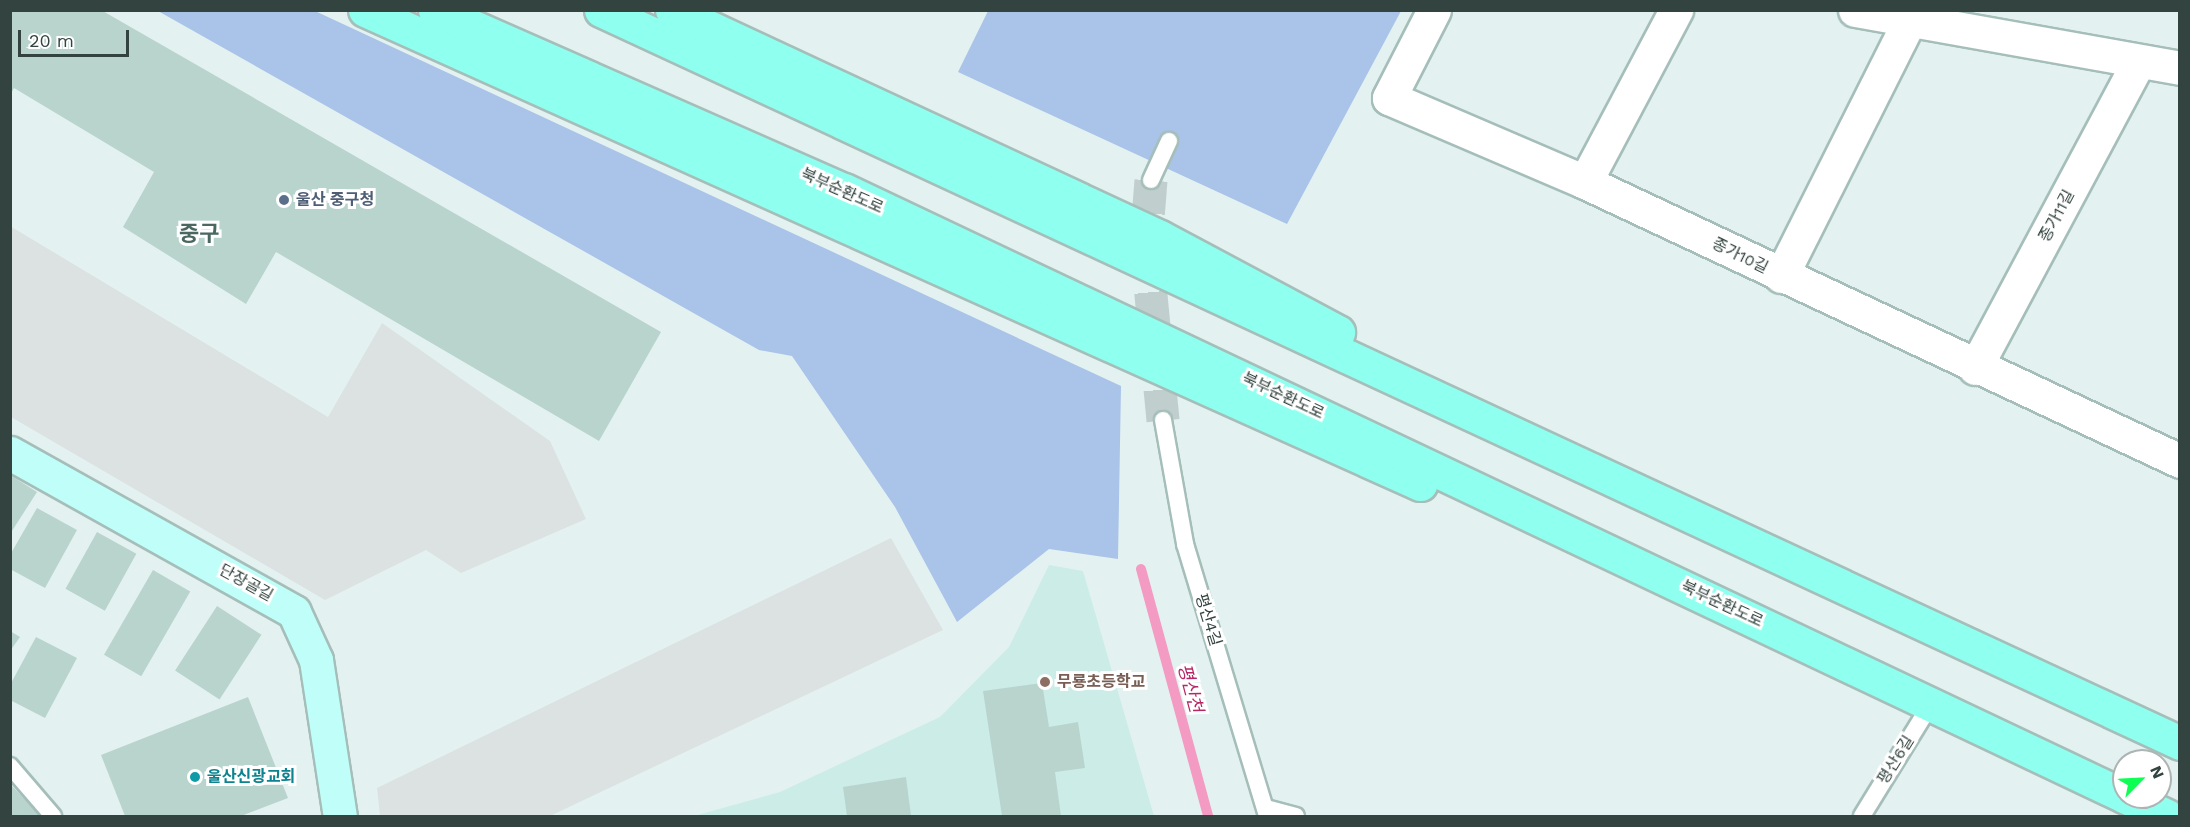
<!DOCTYPE html>
<html>
<head>
<meta charset="utf-8">
<style>
	body { margin:0 }
	#map { position:relative; width:2190px; height:827px; overflow:hidden; background:#e3f2f0; font-family:"Work Sans","Noto Sans KR",sans-serif }
	div>[style] { position:absolute }
	.education>* { inset:0; background:#ccece8 }
	.green>* { inset:0; background:#a9c3e9 }
	.parking>* { inset:0; background:#dce2e1 }
	.stream>* { height:10px; margin:-5px; padding:0 5px; transform-origin:5px; border-radius:5px; background:#f39bc3 }
	.building>* { inset:0; background:#b8d4cd; transform-origin:0 0 }
	.street-tunnel>* { height:33px; margin-top:-16.5px; transform-origin:0; background:repeating-linear-gradient(90deg,#c0cfcd 0 33px,transparent 0 49px) }
	.roads { filter:drop-shadow(2px 0 #a5beb9) drop-shadow(-2px 0 #a5beb9) drop-shadow(0 2px #a5beb9) drop-shadow(0 -2px #a5beb9) }
	.lane>* { height:16px; margin:-8px; padding:0 8px; transform-origin:8px; border-radius:8px; background:#fff }
	.street>* { height:33px; margin:-16.5px; padding:0 16.5px; transform-origin:16.5px; border-radius:16.5px; background:#fff }
	.secondary>* { height:33px; margin:-16.5px; padding:0 16.5px; transform-origin:16.5px; border-radius:16.5px; background:#c0fff9 }
	.primary>* { height:33px; margin:-16.5px; padding:0 16.5px; transform-origin:16.5px; border-radius:16.5px; background:#8fffef }
	.dots>* { width:16px; height:16px; translate:-50% -50%; box-sizing:border-box; border:3px solid #fff; border-radius:50% }
	span { translate:-50% -50%; white-space:nowrap; text-align:center; line-height:1.15; -webkit-text-stroke:6px #fff; paint-order:stroke }
	.street-label { font-size:16px; color:#334440 }
	.service-label { font-size:16px; color:#4e5e75; font-weight:700 }
	.left { translate:0 -50%; text-align:left }
	.education-label { font-size:16px; color:#785e54; font-weight:700 }
	.culture-label { font-size:16px; color:#0d838f; font-weight:700 }
	.water-label { font-size:18px; color:#b42865; font-style:italic }
	.district-label { font-size:22px; color:#4a6860; font-weight:700 }
	.frame { position:absolute; inset:0; border:12px solid #334440; pointer-events:none }
	.north { position:absolute; left:2112px; top:749px; width:60px; height:60px; box-sizing:border-box; background:#fff; border:2px solid #adb4b3; border-radius:50%; rotate:66deg; font-size:16px; font-weight:700; line-height:24px; text-align:center; color:#334440 }
	.north::after { content:''; display:block; margin:auto; width:21px; height:27px; background:#0dff53; clip-path:polygon(50% 0,100% 100%,50% 72%,0 100%) }
	.scale { position:absolute; left:18px; top:30px; width:111px; height:27px; box-sizing:border-box; border:3px solid #334440; border-top:0; padding-left:8px; font-size:18px; line-height:21px; white-space:nowrap; color:#334440; -webkit-text-stroke:4px #fff; paint-order:stroke }
</style>
</head>
<body>
<div id="map">
	<div class="education">
		<div style="clip-path:polygon(1049px 565px,1083px 571px,1154px 816px,694px 816px,780px 792px,940px 717px,1009px 647px)"></div>
	</div>
	<div class="green">
		<div style="clip-path:polygon(158px 11px,315px 11px,1121px 386px,1118px 559px,1049px 549px,957px 622px,895px 507px,792px 356px,759px 350px)"></div>
		<div style="clip-path:polygon(988px 11px,1401px 11px,1287px 224px,958px 72px)"></div>
	</div>
	<div class="parking">
		<div style="clip-path:polygon(10px 226px,328px 417px,382px 323px,550px 441px,586px 519px,461px 573px,426px 550px,325px 600px,11px 417px)"></div>
		<div style="clip-path:polygon(891px 538px,943px 630px,550px 816px,380px 816px,377px 788px)"></div>
	</div>
	<div class="stream">
		<div style="left:1141px;top:569px;width:256px;rotate:74.8deg"></div>
	</div>
	<div class="building">
		<div style="clip-path:polygon(10px 10px,101px 10px,661px 332px,599px 441px,276px 252px,246px 304px,123px 227px,154px 172px,14px 88px,10px 95px)"></div>
		<div style="clip-path:polygon(10px 475px,37px 492px,10px 534px)"></div>
		<div style="clip-path:polygon(37px 508px,77px 530px,45px 588px,10px 569px,10px 555px)"></div>
		<div style="left:97px;top:532px;width:45px;height:65px;rotate:29deg"></div>
		<div style="left:153px;top:570px;width:43px;height:98px;rotate:30deg"></div>
		<div style="left:217px;top:606px;width:53px;height:77px;rotate:33deg"></div>
		<div style="clip-path:polygon(10px 631px,20px 637px,10px 651px)"></div>
		<div style="clip-path:polygon(36px 637px,77px 658px,45px 718px,10px 700px,10px 685px)"></div>
		<div style="clip-path:polygon(1042px 683px,1049px 727px,1078px 722px,1085px 768px,1055px 772px,1061px 816px,1002px 816px,983px 691px)"></div>
		<div style="clip-path:polygon(248px 697px,288px 798px,241px 816px,125px 816px,101px 755px)"></div>
		<div style="clip-path:polygon(906px 777px,911px 816px,847px 816px,843px 787px)"></div>
		<div style="clip-path:polygon(10px 784px,41px 816px,10px 816px)"></div>
	</div>
	<div class="street-tunnel">
		<div style="left:1151px;top:180px;width:63px;rotate:94.5deg"></div>
		<div style="left:1146px;top:243px;width:178px;rotate:84.5deg"></div>
	</div>
	<div class="roads">
		<div class="lane">
			<div style="left:1151px;top:180px;width:43px;rotate:-65.2deg"></div>
			<div style="left:1163px;top:420px;width:126px;rotate:79.9deg"></div>
			<div style="left:1185px;top:544px;width:284px;rotate:73.2deg"></div>
			<div style="left:10px;top:766px;width:66px;rotate:49.3deg"></div>
			<div style="left:1266px;top:808px;width:31px;rotate:15deg"></div>
			<div style="left:1862px;top:816px;width:132px;rotate:-58.4deg"></div>
		</div>
		<div class="street">
			<div style="left:1434px;top:10px;width:99px;rotate:117.1deg"></div>
			<div style="left:1389px;top:98px;width:213px;rotate:23.2deg"></div>
			<div style="left:1585px;top:182px;width:657px;rotate:25.12deg"></div>
			<div style="left:1855px;top:10px;width:330px;rotate:10.1deg"></div>
			<div style="left:1585px;top:182px;width:195px;rotate:-62.1deg"></div>
			<div style="left:1781px;top:276px;width:283px;rotate:-63.3deg"></div>
			<div style="left:1975px;top:368px;width:346px;rotate:-61.9deg"></div>
		</div>
		<div class="secondary">
			<div style="left:10px;top:453px;width:325px;rotate:29.2deg"></div>
			<div style="left:294px;top:612px;width:53px;rotate:65.4deg"></div>
			<div style="left:316px;top:660px;width:158px;rotate:81.3deg"></div>
		</div>
		<div class="primary">
			<div style="left:365px;top:10px;width:1157px;rotate:24.19deg"></div>
			<div style="left:435px;top:10px;width:447px;rotate:23.8deg"></div>
			<div style="left:844px;top:190px;width:1416px;rotate:25.33deg"></div>
			<div style="left:601px;top:10px;width:1741px;rotate:24.9deg"></div>
			<div style="left:672px;top:10px;width:538px;rotate:24.95deg"></div>
			<div style="left:1160px;top:237px;width:202px;rotate:28.1deg"></div>
			<div style="left:2126px;top:797px;width:45px;rotate:24.9deg"></div>
		</div>
	</div>
	<div class="dots">
		<div style="left:284px;top:200px;background:#5c6f8a"></div>
		<div style="left:1045px;top:682px;background:#8d6e63"></div>
		<div style="left:195px;top:777px;background:#0f9aa8"></div>
	</div>
	<div class="street-label">
		<span style="left:842px;top:191px;rotate:24deg">북부순환도로</span>
		<span style="left:2057px;top:216px;rotate:-62deg">종가11길</span>
		<span style="left:1740px;top:256px;rotate:26deg">종가10길</span>
		<span style="left:1283px;top:396px;rotate:25deg">북부순환도로</span>
		<span style="left:246px;top:583px;rotate:29deg">단장골길</span>
		<span style="left:1722px;top:604px;rotate:25deg">북부순환도로</span>
		<span style="left:1208px;top:620px;rotate:73deg">평산4길</span>
		<span style="left:1896px;top:760px;rotate:-58deg">평산6길</span>
	</div>
	<div class="service-label">
		<span class="left" style="left:296px;top:200px">울산 중구청</span>
	</div>
	<div class="education-label">
		<span class="left" style="left:1057px;top:682px">무룡초등학교</span>
	</div>
	<div class="culture-label">
		<span class="left" style="left:207px;top:777px">울산신광교회</span>
	</div>
	<div class="water-label">
		<span style="left:1190px;top:688px;rotate:75deg">평산천</span>
	</div>
	<div class="district-label">
		<span style="left:199px;top:234px">중구</span>
	</div>
	<div class="frame"></div>
	<div class="north">N</div>
	<div class="scale">20 m</div>
</div>
</body>
</html>
